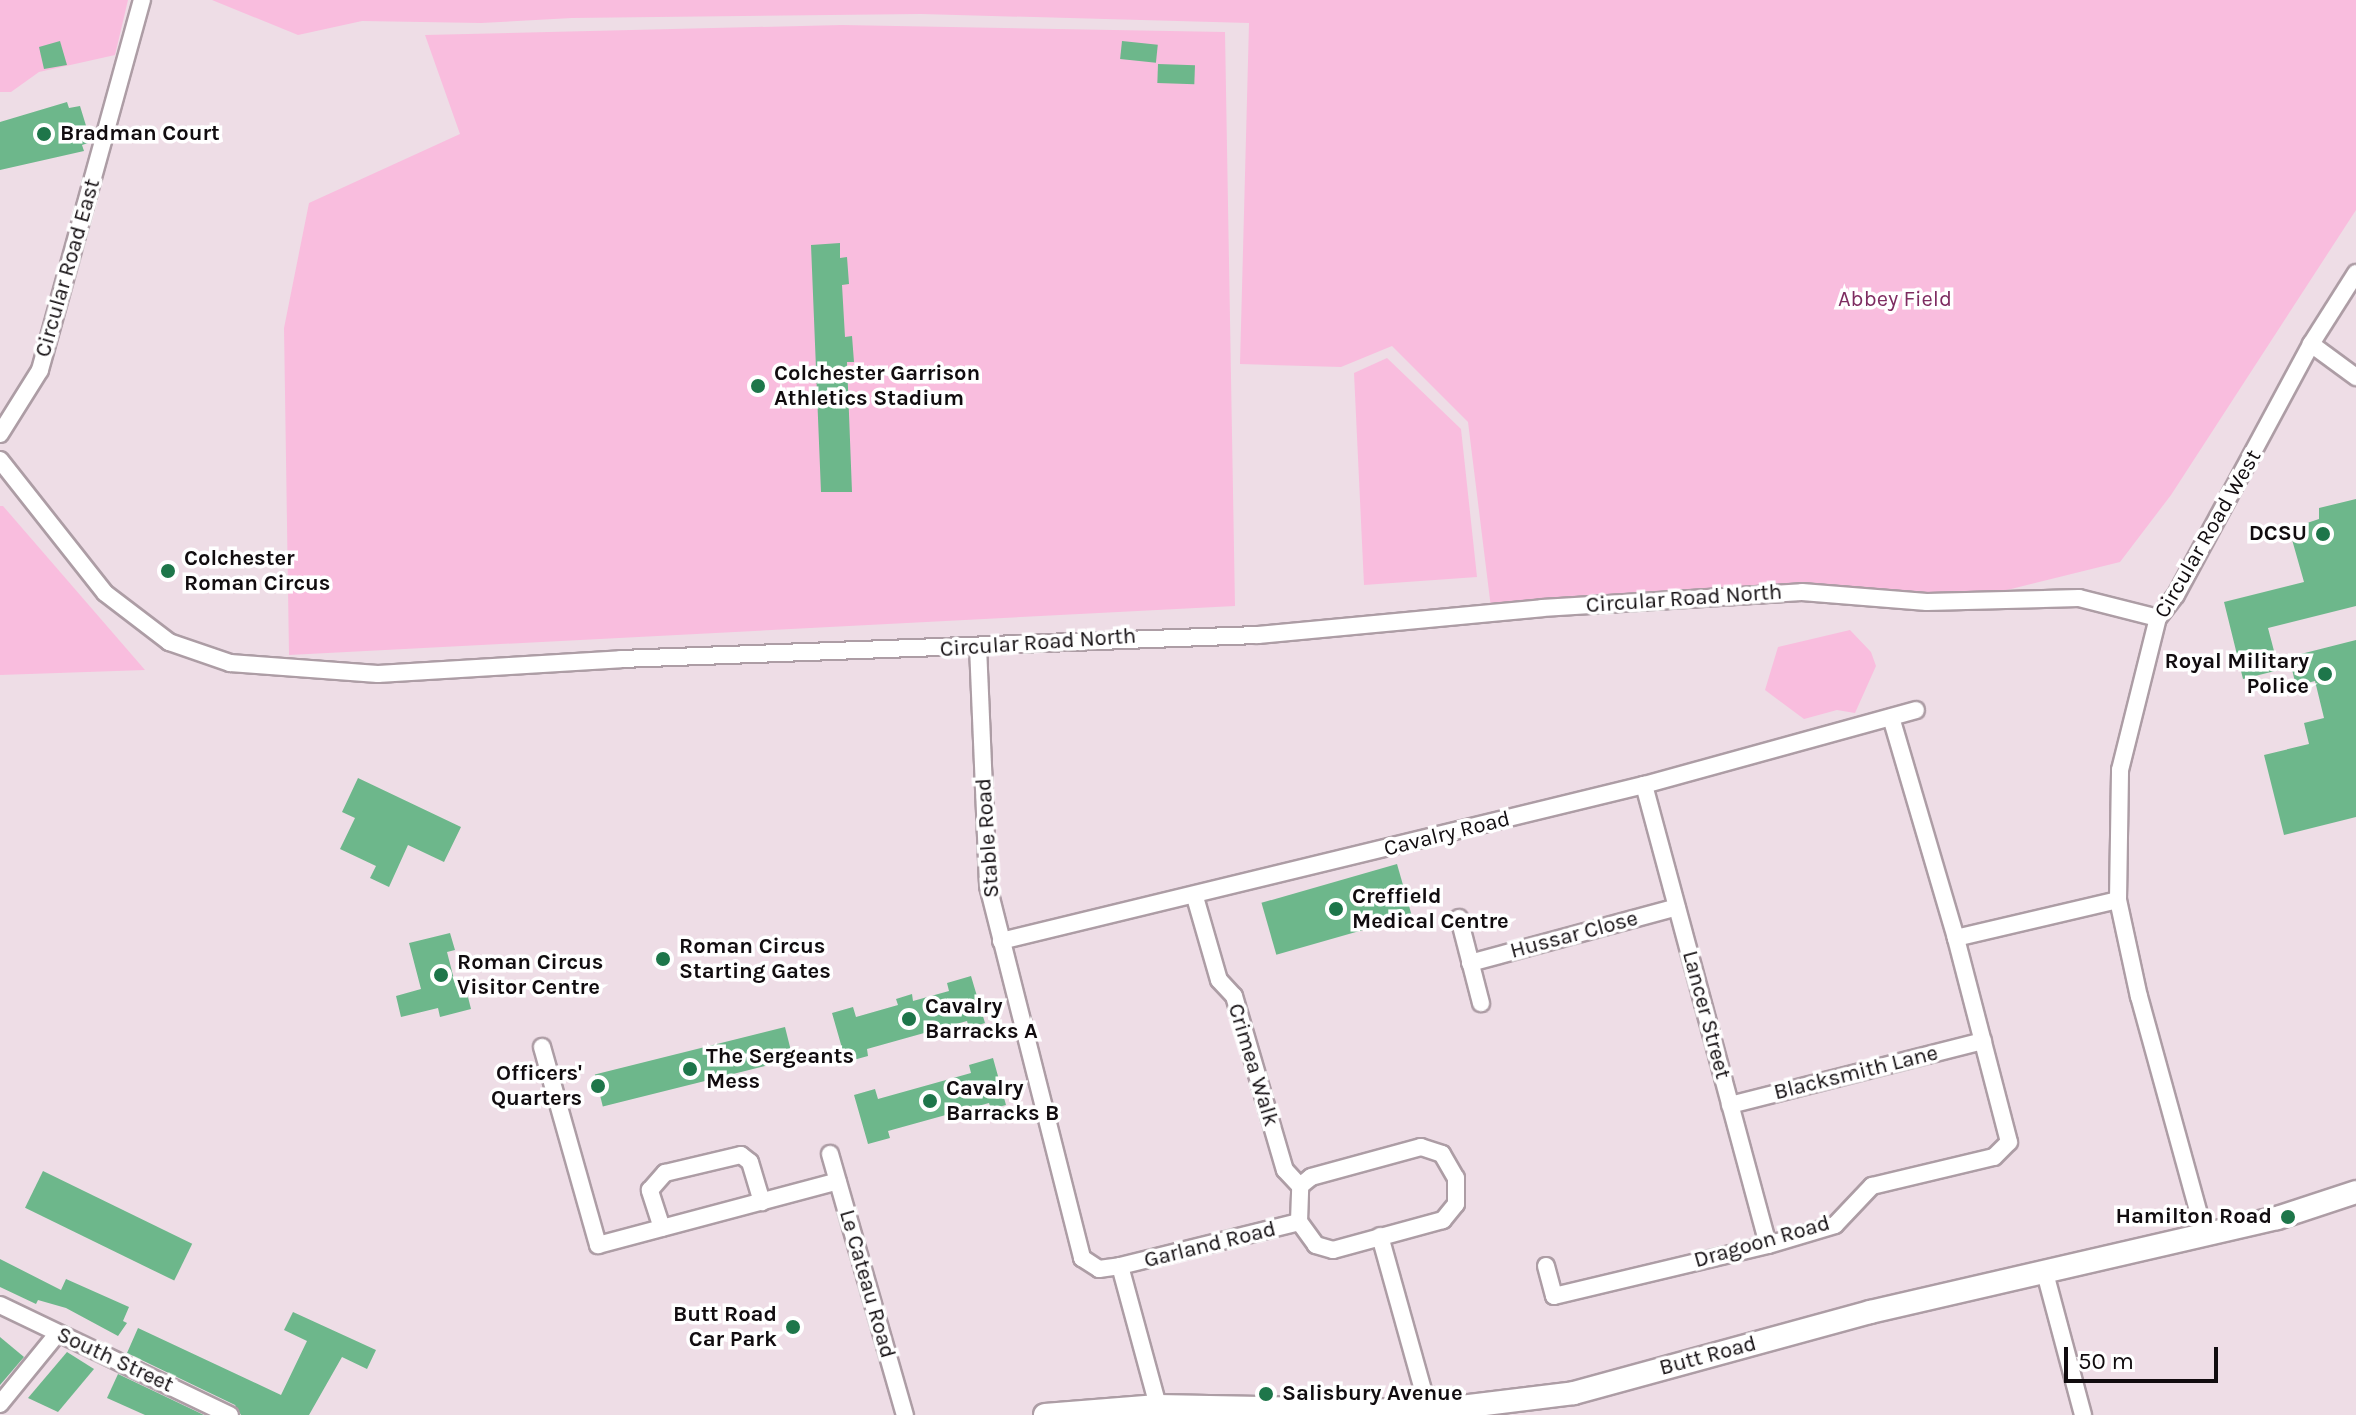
<!DOCTYPE html>
<html>
<head>
<meta charset="utf-8">
<style>
	body { margin:0 }
	#map { position:relative; width:2356px; height:1415px; overflow:hidden; background:#eedde6; font-family:Karla,sans-serif }
	div>[style] { position:absolute }
	.green>* { inset:0; background:#f9bdde }
	.building>* { inset:0; background:#6db78b; transform-origin:0 0 }
	.roads { filter:drop-shadow(2px 0 #ad9da5) drop-shadow(-2px 0 #ad9da5) drop-shadow(0 2px #ad9da5) drop-shadow(0 -2px #ad9da5) }
	.street>* { height:16px; margin:-8px; padding:0 8px; transform-origin:8px; border-radius:8px; background:#fff }
	.secondary>* { height:22px; margin:-11px; padding:0 11px; transform-origin:11px; border-radius:11px; background:#fff }
	.dots>* { width:22px; height:22px; translate:-50% -50%; box-sizing:border-box; border:4px solid #fff; border-radius:50% }
	span { translate:-50% -50%; white-space:nowrap; text-align:center; line-height:1.15; -webkit-text-stroke:7px #fff; paint-order:stroke }
	.poi-label { font-size:22px; color:#110c0f; font-weight:700 }
	.left { translate:0 -50%; text-align:left }
	.right { translate:-100% -50%; text-align:right }
	.street-label { font-size:22px; color:#110c0f }
	.park-label { font-size:22px; color:#7e2c61 }
	.scale { position:absolute; left:2064px; top:1347px; width:154px; height:36px; box-sizing:border-box; border:4px solid #110c0f; border-top:0; padding-left:10px; font-size:24px; line-height:28px; white-space:nowrap; color:#110c0f; -webkit-text-stroke:6px #fff; paint-order:stroke }
</style>
</head>
<body>
<div id="map">
	<div class="green">
		<div style="clip-path:polygon(0 0,128px 0,115px 55px,39px 72px,11px 92px,0 92px)"></div>
		<div style="clip-path:polygon(212px 0,2356px 0,2356px 210px,2171px 495px,2120px 562px,1963px 601px,1786px 594px,1492px 616px,1468px 422px,1392px 346px,1341px 367px,1240px 364px,1249px 23px,921px 14px,572px 18px,481px 23px,362px 21px,298px 35px)"></div>
		<div style="clip-path:polygon(842px 25px,1225px 32px,1235px 606px,289px 655px,284px 328px,309px 203px,460px 134px,425px 35px)"></div>
		<div style="clip-path:polygon(1387px 358px,1461px 429px,1477px 577px,1364px 585px,1354px 373px)"></div>
		<div style="clip-path:polygon(0 506px,3px 506px,145px 670px,0 675px)"></div>
		<div style="clip-path:polygon(1850px 630px,1871px 652px,1876px 666px,1855px 713px,1837px 710px,1804px 719px,1765px 690px,1778px 647px)"></div>
	</div>
	<div class="building">
		<div style="clip-path:polygon(60px 41px,67px 65px,44px 69px,39px 47px)"></div>
		<div style="left:1122px;top:41px;width:36px;height:18px;rotate:6deg"></div>
		<div style="left:1158px;top:64px;width:37px;height:19px;rotate:2deg"></div>
		<div style="clip-path:polygon(67px 102px,69px 108px,80px 106px,91px 142px,82px 145px,84px 151px,0 170px,0 122px)"></div>
		<div style="clip-path:polygon(840px 243px,840px 258px,847px 257px,849px 284px,842px 285px,845px 337px,852px 336px,854px 362px,847px 362px,852px 492px,821px 492px,811px 245px)"></div>
		<div style="clip-path:polygon(2356px 499px,2356px 606px,2268px 628px,2279px 670px,2243px 679px,2224px 602px,2304px 582px,2289px 529px,2319px 519px,2319px 508px)"></div>
		<div style="clip-path:polygon(2356px 640px,2356px 817px,2284px 835px,2264px 755px,2309px 744px,2304px 723px,2324px 718px,2315px 681px,2296px 686px,2289px 657px)"></div>
		<div style="clip-path:polygon(358px 778px,461px 827px,444px 862px,408px 845px,389px 887px,370px 878px,376px 866px,340px 849px,355px 818px,342px 812px)"></div>
		<div style="left:1397px;top:864px;width:54px;height:141px;rotate:74deg"></div>
		<div style="clip-path:polygon(450px 933px,455px 950px,447px 952px,456px 987px,465px 985px,471px 1009px,440px 1017px,438px 1008px,401px 1017px,396px 996px,421px 989px,409px 943px)"></div>
		<div style="clip-path:polygon(971px 976px,985px 1023px,969px 1028px,967px 1021px,867px 1049px,868px 1056px,846px 1062px,832px 1013px,853px 1007px,856px 1017px,898px 1005px,896px 999px,912px 994px,913px 1001px,949px 991px,947px 983px)"></div>
		<div style="left:785px;top:1027px;width:33px;height:196px;rotate:76deg"></div>
		<div style="clip-path:polygon(993px 1058px,1006px 1105px,991px 1109px,989px 1103px,888px 1131px,890px 1138px,868px 1144px,854px 1095px,875px 1089px,878px 1099px,971px 1073px,969px 1065px)"></div>
		<div style="left:43px;top:1171px;width:166px;height:41px;rotate:26deg"></div>
		<div style="clip-path:polygon(0 1259px,61px 1290px,66px 1279px,129px 1307px,123px 1321px,127px 1323px,118px 1336px,66px 1308px,38px 1300px,36px 1304px,0 1287px)"></div>
		<div style="clip-path:polygon(293px 1312px,376px 1350px,367px 1369px,342px 1357px,309px 1415px,241px 1415px,235px 1405px,127px 1353px,138px 1328px,281px 1395px,307px 1341px,284px 1330px)"></div>
		<div style="clip-path:polygon(0 1337px,24px 1357px,0 1385px)"></div>
		<div style="clip-path:polygon(67px 1352px,94px 1369px,58px 1412px,28px 1398px)"></div>
		<div style="clip-path:polygon(118px 1374px,204px 1415px,145px 1415px,107px 1398px)"></div>
	</div>
	<div class="roads">
		<div class="street">
			<div style="left:2311px;top:344px;width:56px;rotate:36.3deg"></div>
			<div style="left:0;top:434px;width:75px;rotate:-58deg"></div>
			<div style="left:40px;top:370px;width:384px;rotate:-74.6deg"></div>
			<div style="left:0;top:460px;width:169px;rotate:51.7deg"></div>
			<div style="left:105px;top:593px;width:81px;rotate:37.4deg"></div>
			<div style="left:169px;top:642px;width:65px;rotate:19deg"></div>
			<div style="left:230px;top:663px;width:148px;rotate:4.3deg"></div>
			<div style="left:378px;top:674px;width:243px;rotate:-3.5deg"></div>
			<div style="left:621px;top:659px;width:637px;rotate:-2.16deg"></div>
			<div style="left:1258px;top:635px;width:285px;rotate:-5.4deg"></div>
			<div style="left:1542px;top:608px;width:260px;rotate:-3.5deg"></div>
			<div style="left:1802px;top:592px;width:125px;rotate:4.6deg"></div>
			<div style="left:1927px;top:602px;width:152px;rotate:-1.5deg"></div>
			<div style="left:2079px;top:598px;width:81px;rotate:14.2deg"></div>
			<div style="left:978px;top:646px;width:240px;rotate:87.6deg"></div>
			<div style="left:988px;top:886px;width:384px;rotate:75.8deg"></div>
			<div style="left:1082px;top:1258px;width:20px;rotate:33deg"></div>
			<div style="left:1099px;top:1269px;width:21px;rotate:-8deg"></div>
			<div style="left:1120px;top:1266px;width:184px;rotate:-13.8deg"></div>
			<div style="left:1299px;top:1222px;width:36px;rotate:-88deg"></div>
			<div style="left:1300px;top:1186px;width:14px;rotate:-39deg"></div>
			<div style="left:1311px;top:1177px;width:114px;rotate:-15.3deg"></div>
			<div style="left:1421px;top:1147px;width:22px;rotate:18deg"></div>
			<div style="left:1442px;top:1154px;width:28px;rotate:60deg"></div>
			<div style="left:1456px;top:1178px;width:26px;rotate:90deg"></div>
			<div style="left:1456px;top:1204px;width:21px;rotate:129deg"></div>
			<div style="left:1443px;top:1220px;width:114px;rotate:164.7deg"></div>
			<div style="left:1333px;top:1250px;width:18px;rotate:-164deg"></div>
			<div style="left:1316px;top:1245px;width:29px;rotate:-126deg"></div>
			<div style="left:1644px;top:785px;width:476px;rotate:74.9deg"></div>
			<div style="left:1195px;top:897px;width:86px;rotate:73.9deg"></div>
			<div style="left:1219px;top:980px;width:22px;rotate:47deg"></div>
			<div style="left:1234px;top:996px;width:181px;rotate:73.7deg"></div>
			<div style="left:1285px;top:1170px;width:22px;rotate:47deg"></div>
			<div style="left:1459px;top:918px;width:88px;rotate:75.5deg"></div>
			<div style="left:1956px;top:938px;width:166px;rotate:-13.2deg"></div>
			<div style="left:1001px;top:941px;width:662px;rotate:-13.64deg"></div>
			<div style="left:1644px;top:785px;width:282px;rotate:-15.4deg"></div>
			<div style="left:1470px;top:963px;width:214px;rotate:-15.1deg"></div>
			<div style="left:542px;top:1047px;width:206px;rotate:74.2deg"></div>
			<div style="left:598px;top:1245px;width:248px;rotate:-14.9deg"></div>
			<div style="left:1730px;top:1105px;width:261px;rotate:-14.2deg"></div>
			<div style="left:830px;top:1154px;width:272px;rotate:74deg"></div>
			<div style="left:662px;top:1228px;width:40px;rotate:-108deg"></div>
			<div style="left:650px;top:1190px;width:23px;rotate:-49deg"></div>
			<div style="left:665px;top:1173px;width:78px;rotate:-13.3deg"></div>
			<div style="left:741px;top:1155px;width:11px;rotate:38deg"></div>
			<div style="left:750px;top:1162px;width:42px;rotate:73.3deg"></div>
			<div style="left:1380px;top:1236px;width:186px;rotate:74.4deg"></div>
			<div style="left:2205px;top:1236px;width:248px;rotate:-105.4deg"></div>
			<div style="left:2139px;top:997px;width:99px;rotate:-102.2deg"></div>
			<div style="left:2118px;top:900px;width:130px;rotate:-89.1deg"></div>
			<div style="left:2120px;top:770px;width:157px;rotate:-76deg"></div>
			<div style="left:2158px;top:618px;width:29px;rotate:-52deg"></div>
			<div style="left:2176px;top:595px;width:285px;rotate:-61.7deg"></div>
			<div style="left:2311px;top:344px;width:84px;rotate:-57.6deg"></div>
			<div style="left:1120px;top:1266px;width:145px;rotate:74.8deg"></div>
			<div style="left:1546px;top:1266px;width:31px;rotate:75deg"></div>
			<div style="left:1554px;top:1296px;width:220px;rotate:-13.4deg"></div>
			<div style="left:1768px;top:1245px;width:70px;rotate:-16.6deg"></div>
			<div style="left:1835px;top:1225px;width:54px;rotate:-46.5deg"></div>
			<div style="left:1872px;top:1186px;width:125px;rotate:-13.4deg"></div>
			<div style="left:1994px;top:1157px;width:21px;rotate:-45deg"></div>
			<div style="left:2009px;top:1142px;width:211px;rotate:-104.6deg"></div>
			<div style="left:1956px;top:938px;width:230px;rotate:-106.4deg"></div>
			<div style="left:2045px;top:1273px;width:147px;rotate:75deg"></div>
			<div style="left:0;top:1305px;width:255px;rotate:25.6deg"></div>
			<div style="left:0;top:1404px;width:90px;rotate:-50.8deg"></div>
		</div>
		<div class="secondary">
			<div style="left:1045px;top:1415px;width:113px;rotate:-4.6deg"></div>
			<div style="left:1158px;top:1406px;width:270px;rotate:1.1deg"></div>
			<div style="left:1428px;top:1411px;width:147px;rotate:-7deg"></div>
			<div style="left:1574px;top:1393px;width:307px;rotate:-15.3deg"></div>
			<div style="left:1870px;top:1312px;width:418px;rotate:-13deg"></div>
			<div style="left:2277px;top:1218px;width:83px;rotate:-18.2deg"></div>
		</div>
	</div>
	<div class="dots">
		<div style="left:44px;top:134px;background:#1e764a"></div>
		<div style="left:758px;top:386px;background:#1e764a"></div>
		<div style="left:2323px;top:534px;background:#1e764a"></div>
		<div style="left:168px;top:571px;background:#1e764a"></div>
		<div style="left:2325px;top:674px;background:#1e764a"></div>
		<div style="left:1336px;top:909px;background:#1e764a"></div>
		<div style="left:663px;top:959px;background:#1e764a"></div>
		<div style="left:441px;top:975px;background:#1e764a"></div>
		<div style="left:909px;top:1019px;background:#1e764a"></div>
		<div style="left:690px;top:1069px;background:#1e764a"></div>
		<div style="left:598px;top:1086px;background:#1e764a"></div>
		<div style="left:930px;top:1101px;background:#1e764a"></div>
		<div style="left:2288px;top:1217px;background:#1e764a"></div>
		<div style="left:793px;top:1327px;background:#1e764a"></div>
		<div style="left:1266px;top:1394px;background:#1e764a"></div>
	</div>
	<div class="poi-label">
		<span class="left" style="left:60px;top:134px">Bradman Court</span>
		<span class="left" style="left:774px;top:386px">Colchester Garrison<br>Athletics Stadium</span>
		<span class="right" style="left:2307px;top:534px">DCSU</span>
		<span class="left" style="left:184px;top:571px">Colchester<br>Roman Circus</span>
		<span class="right" style="left:2309px;top:674px">Royal Military<br>Police</span>
		<span class="left" style="left:1352px;top:909px">Creffield<br>Medical Centre</span>
		<span class="left" style="left:679px;top:959px">Roman Circus<br>Starting Gates</span>
		<span class="left" style="left:457px;top:975px">Roman Circus<br>Visitor Centre</span>
		<span class="left" style="left:925px;top:1019px">Cavalry<br>Barracks A</span>
		<span class="left" style="left:706px;top:1069px">The Sergeants<br>Mess</span>
		<span class="right" style="left:582px;top:1086px">Officers'<br>Quarters</span>
		<span class="left" style="left:946px;top:1101px">Cavalry<br>Barracks B</span>
		<span class="right" style="left:2272px;top:1217px">Hamilton Road</span>
		<span class="right" style="left:777px;top:1327px">Butt Road<br>Car Park</span>
		<span class="left" style="left:1282px;top:1394px">Salisbury Avenue</span>
	</div>
	<div class="street-label">
		<span style="left:68px;top:268px;rotate:-74deg">Circular Road East</span>
		<span style="left:2208px;top:534px;rotate:-60deg">Circular Road West</span>
		<span style="left:1684px;top:599px;rotate:-4deg">Circular Road North</span>
		<span style="left:1038px;top:643px;rotate:-4deg">Circular Road North</span>
		<span style="left:1447px;top:834px;rotate:-14deg">Cavalry Road</span>
		<span style="left:988px;top:838px;rotate:-94deg">Stable Road</span>
		<span style="left:1574px;top:935px;rotate:-15deg">Hussar Close</span>
		<span style="left:1706px;top:1015px;rotate:75deg">Lancer Street</span>
		<span style="left:1253px;top:1065px;rotate:73deg">Crimea Walk</span>
		<span style="left:1856px;top:1073px;rotate:-14deg">Blacksmith Lane</span>
		<span style="left:1762px;top:1242px;rotate:-16deg">Dragoon Road</span>
		<span style="left:1210px;top:1245px;rotate:-14deg">Garland Road</span>
		<span style="left:867px;top:1284px;rotate:74deg">Le Cateau Road</span>
		<span style="left:1708px;top:1356px;rotate:-15deg">Butt Road</span>
		<span style="left:115px;top:1360px;rotate:25deg">South Street</span>
	</div>
	<div class="park-label">
		<span style="left:1895px;top:300px">Abbey Field</span>
	</div>
	<div class="scale">50 m</div>
</div>
</body>
</html>
